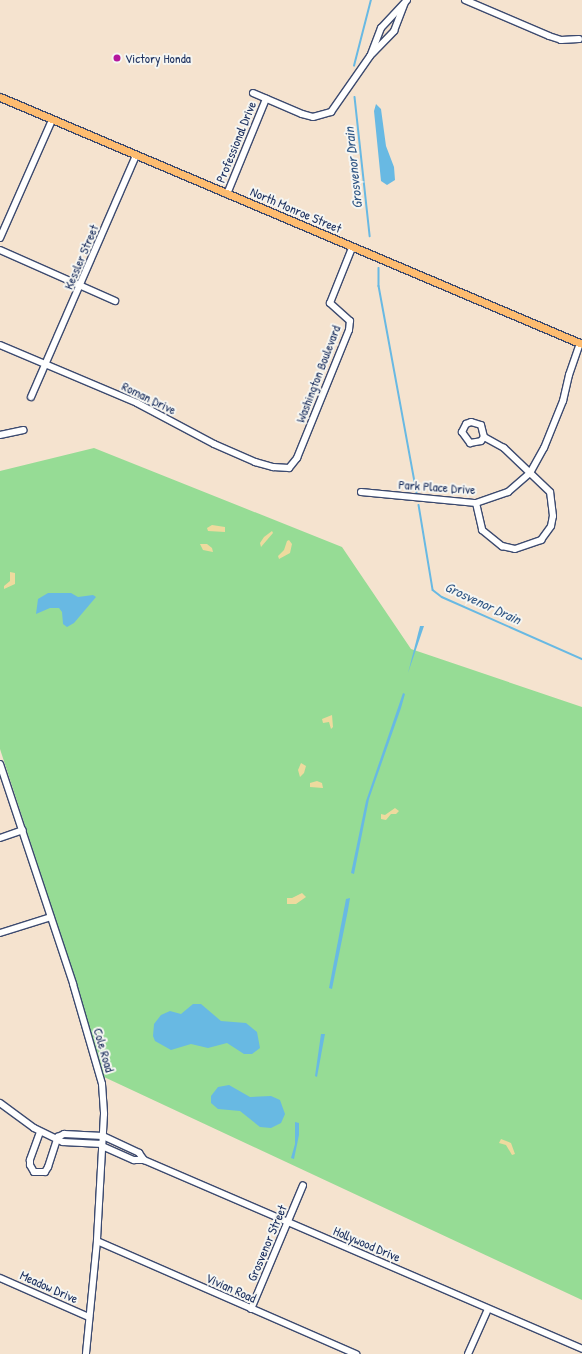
<!DOCTYPE html>
<html>
<head>
<meta charset="utf-8">
<style>
	body { margin:0 }
	#map { position:relative; width:582px; height:1354px; overflow:hidden; background:#f5e3cf; font-family:"Patrick Hand",sans-serif }
	div>[style] { position:absolute }
	.green>* { inset:0; background:#96dc95 }
	.sand>* { inset:0; background:#eeda9e }
	.water>* { inset:0; background:#68b9e3 }
	.stream>* { height:1.5px; margin:-0.75px; padding:0 0.75px; transform-origin:0.75px; border-radius:0.75px; background:#68b9e3 }
	.roads { filter:drop-shadow(1px 0 #3c4a6f) drop-shadow(-1px 0 #3c4a6f) drop-shadow(0 1px #3c4a6f) drop-shadow(0 -1px #3c4a6f) }
	.minor>* { height:6px; margin:-3px; padding:0 3px; transform-origin:3px; border-radius:3px; background:#fff }
	.major>* { height:7px; margin:-3.5px; padding:0 3.5px; transform-origin:3.5px; border-radius:3.5px; background:#fdbc70 }
	.dots>* { width:11px; height:11px; translate:-50% -50%; box-sizing:border-box; border:2px solid #f6f6f2; border-radius:50% }
	span { translate:-50% -50%; white-space:nowrap; text-align:center; line-height:1.15; -webkit-text-stroke:4px #f6f6f2; paint-order:stroke }
	.poi-label { font-size:13px; color:#1b2f5e }
	.left { translate:0 -50%; text-align:left }
	.street-label { font-size:13px; color:#1b2f5e }
	.water-label { font-size:14px; color:#325886; font-style:italic }
</style>
</head>
<body>
<div id="map">
	<div class="green">
		<div style="clip-path:polygon(94px 448px,342px 547px,411px 649px,582px 707px,582px 1300px,104px 1077px,76px 982px,0 749px,0 471px)"></div>
	</div>
	<div class="sand">
		<div style="clip-path:polygon(212px 525px,225px 527px,225px 532px,208px 531px,207px 528px)"></div>
		<div style="clip-path:polygon(272px 531px,273px 533px,261px 547px,260px 543px,264px 537px)"></div>
		<div style="clip-path:polygon(289px 540px,292px 544px,290px 553px,279px 559px,278px 556px,284px 550px,287px 541px)"></div>
		<div style="clip-path:polygon(200px 544px,207px 544px,212px 548px,213px 552px,203px 550px)"></div>
		<div style="clip-path:polygon(10px 572px,15px 573px,15px 584px,4px 589px,4px 586px,10px 581px)"></div>
		<div style="clip-path:polygon(332px 715px,333px 727px,331px 729px,329px 722px,323px 723px,322px 719px)"></div>
		<div style="clip-path:polygon(301px 763px,306px 766px,304px 773px,300px 777px,298px 770px)"></div>
		<div style="clip-path:polygon(317px 781px,322px 783px,323px 788px,310px 787px,310px 783px)"></div>
		<div style="clip-path:polygon(395px 808px,399px 811px,396px 814px,391px 814px,386px 820px,381px 819px,381px 814px,385px 815px)"></div>
		<div style="clip-path:polygon(302px 893px,306px 897px,296px 904px,287px 904px,287px 898px,292px 898px)"></div>
		<div style="clip-path:polygon(501px 1139px,511px 1143px,515px 1154px,512px 1155px,506px 1145px,499px 1143px)"></div>
	</div>
	<div class="water">
		<div style="clip-path:polygon(376px 104px,381px 109px,386px 146px,394px 167px,395px 180px,387px 185px,381px 181px,374px 111px)"></div>
		<div style="clip-path:polygon(48px 593px,71px 593px,78px 597px,93px 595px,96px 597px,74px 623px,67px 627px,63px 624px,62px 612px,59px 608px,50px 608px,36px 614px,38px 599px)"></div>
		<div style="clip-path:polygon(420px 626px,424px 626px,408px 673px)"></div>
		<div style="clip-path:polygon(403px 693px,405px 694px,401px 708px,369px 799px,354px 874px,351px 873px,366px 801px)"></div>
		<div style="clip-path:polygon(350px 898px,348px 910px,332px 989px,329px 988px,346px 899px)"></div>
		<div style="clip-path:polygon(193px 1004px,201px 1004px,221px 1021px,246px 1023px,257px 1032px,260px 1048px,252px 1054px,244px 1054px,227px 1043px,208px 1048px,191px 1044px,171px 1050px,155px 1041px,153px 1036px,154px 1024px,161px 1015px,170px 1011px,181px 1014px)"></div>
		<div style="clip-path:polygon(321px 1034px,325px 1034px,317px 1077px,315px 1076px)"></div>
		<div style="clip-path:polygon(229px 1085px,250px 1097px,271px 1096px,280px 1100px,285px 1114px,281px 1123px,271px 1128px,260px 1127px,240px 1111px,218px 1109px,211px 1103px,211px 1096px,218px 1087px)"></div>
		<div style="clip-path:polygon(295px 1122px,299px 1123px,299px 1135px,294px 1159px,291px 1158px,295px 1144px)"></div>
	</div>
	<div class="stream">
		<div style="left:354px;top:66px;width:68px;rotate:-75.6deg"></div>
		<div style="left:355px;top:97px;width:140px;rotate:83.8deg"></div>
		<div style="left:379px;top:268px;width:18px;rotate:90deg"></div>
		<div style="left:379px;top:286px;width:210px;rotate:79.6deg"></div>
		<div style="left:419px;top:505px;width:86px;rotate:80.6deg"></div>
		<div style="left:433px;top:590px;width:11px;rotate:38deg"></div>
		<div style="left:442px;top:597px;width:153px;rotate:23.9deg"></div>
	</div>
	<div class="roads">
		<div class="minor">
			<div style="left:465px;top:0;width:91px;rotate:23.2deg"></div>
			<div style="left:549px;top:36px;width:13px;rotate:18deg"></div>
			<div style="left:561px;top:40px;width:18px;rotate:-3deg"></div>
			<div style="left:371px;top:54px;width:28px;rotate:-69deg"></div>
			<div style="left:381px;top:28px;width:38px;rotate:-47deg"></div>
			<div style="left:253px;top:93px;width:53px;rotate:23.2deg"></div>
			<div style="left:302px;top:114px;width:11px;rotate:15deg"></div>
			<div style="left:313px;top:117px;width:19px;rotate:-16deg"></div>
			<div style="left:331px;top:112px;width:68px;rotate:-55.1deg"></div>
			<div style="left:370px;top:56px;width:35px;rotate:-46deg"></div>
			<div style="left:394px;top:31px;width:30px;rotate:-69deg"></div>
			<div style="left:227px;top:194px;width:103px;rotate:-67.7deg"></div>
			<div style="left:0;top:238px;width:129px;rotate:-66.2deg"></div>
			<div style="left:0;top:250px;width:126px;rotate:23.9deg"></div>
			<div style="left:0;top:345px;width:149px;rotate:22.9deg"></div>
			<div style="left:137px;top:403px;width:87px;rotate:28deg"></div>
			<div style="left:214px;top:444px;width:45px;rotate:23.7deg"></div>
			<div style="left:255px;top:462px;width:19px;rotate:16deg"></div>
			<div style="left:273px;top:467px;width:16px;rotate:4deg"></div>
			<div style="left:289px;top:468px;width:13px;rotate:-51deg"></div>
			<div style="left:297px;top:458px;width:138px;rotate:-67.9deg"></div>
			<div style="left:349px;top:330px;width:9px;rotate:-84deg"></div>
			<div style="left:350px;top:321px;width:27px;rotate:-138deg"></div>
			<div style="left:330px;top:303px;width:59px;rotate:-68.2deg"></div>
			<div style="left:31px;top:397px;width:263px;rotate:-66.5deg"></div>
			<div style="left:0;top:435px;width:24px;rotate:-12deg"></div>
			<div style="left:361px;top:492px;width:116px;rotate:5.5deg"></div>
			<div style="left:476px;top:503px;width:34px;rotate:-19deg"></div>
			<div style="left:508px;top:492px;width:29px;rotate:-41deg"></div>
			<div style="left:530px;top:473px;width:29px;rotate:-61deg"></div>
			<div style="left:544px;top:448px;width:51px;rotate:-68deg"></div>
			<div style="left:563px;top:401px;width:27px;rotate:-77deg"></div>
			<div style="left:569px;top:375px;width:34px;rotate:-71deg"></div>
			<div style="left:476px;top:503px;width:28px;rotate:77deg"></div>
			<div style="left:482px;top:530px;width:26px;rotate:39deg"></div>
			<div style="left:502px;top:546px;width:13px;rotate:13deg"></div>
			<div style="left:515px;top:549px;width:28px;rotate:-19deg"></div>
			<div style="left:541px;top:540px;width:17px;rotate:-54deg"></div>
			<div style="left:551px;top:526px;width:10px;rotate:-79deg"></div>
			<div style="left:553px;top:516px;width:24px;rotate:-97deg"></div>
			<div style="left:550px;top:492px;width:64px;rotate:-136.3deg"></div>
			<div style="left:504px;top:448px;width:23px;rotate:-151deg"></div>
			<div style="left:484px;top:437px;width:12px;rotate:-104deg"></div>
			<div style="left:481px;top:425px;width:10px;rotate:-163deg"></div>
			<div style="left:471px;top:422px;width:5px;rotate:158deg"></div>
			<div style="left:466px;top:424px;width:9px;rotate:117deg"></div>
			<div style="left:462px;top:432px;width:14px;rotate:54deg"></div>
			<div style="left:470px;top:443px;width:11px;rotate:-10deg"></div>
			<div style="left:481px;top:441px;width:5px;rotate:-53deg"></div>
			<div style="left:0;top:764px;width:232px;rotate:71.6deg"></div>
			<div style="left:73px;top:984px;width:104px;rotate:73.8deg"></div>
			<div style="left:102px;top:1084px;width:30px;rotate:86deg"></div>
			<div style="left:104px;top:1114px;width:127px;rotate:93.2deg"></div>
			<div style="left:97px;top:1241px;width:114px;rotate:95.6deg"></div>
			<div style="left:0;top:838px;width:24px;rotate:-19deg"></div>
			<div style="left:0;top:933px;width:53px;rotate:-17.4deg"></div>
			<div style="left:0;top:1103px;width:42px;rotate:36.3deg"></div>
			<div style="left:34px;top:1128px;width:32px;rotate:26deg"></div>
			<div style="left:63px;top:1142px;width:39px;rotate:3deg"></div>
			<div style="left:40px;top:1132px;width:30px;rotate:110deg"></div>
			<div style="left:30px;top:1160px;width:5px;rotate:90deg"></div>
			<div style="left:30px;top:1165px;width:8px;rotate:60deg"></div>
			<div style="left:34px;top:1172px;width:11px"></div>
			<div style="left:45px;top:1172px;width:6px;rotate:-59deg"></div>
			<div style="left:48px;top:1167px;width:32px;rotate:-72deg"></div>
			<div style="left:58px;top:1137px;width:7px;rotate:-27deg"></div>
			<div style="left:64px;top:1134px;width:39px;rotate:3deg"></div>
			<div style="left:103px;top:1136px;width:40px;rotate:25deg"></div>
			<div style="left:139px;top:1153px;width:9px;rotate:54deg"></div>
			<div style="left:102px;top:1146px;width:35px;rotate:24deg"></div>
			<div style="left:134px;top:1160px;width:10px"></div>
			<div style="left:144px;top:1160px;width:477px;rotate:23.3deg"></div>
			<div style="left:97px;top:1241px;width:283px;rotate:23.6deg"></div>
			<div style="left:0;top:1278px;width:97px;rotate:23.7deg"></div>
			<div style="left:251px;top:1309px;width:134px;rotate:-67.2deg"></div>
			<div style="left:468px;top:1354px;width:49px;rotate:-66deg"></div>
		</div>
		<div class="major">
			<div style="left:0;top:97px;width:632px;rotate:23deg"></div>
		</div>
	</div>
	<div class="dots">
		<div style="left:117px;top:58px;background:#b5179e"></div>
	</div>
	<div class="poi-label">
		<span class="left" style="left:125px;top:58px">Victory Honda</span>
	</div>
	<div class="street-label">
		<span style="left:236px;top:142px;rotate:-68deg">Professional Drive</span>
		<span style="left:296px;top:210px;rotate:23deg">North Monroe Street</span>
		<span style="left:81px;top:257px;rotate:-67deg">Kessler Street</span>
		<span style="left:318px;top:374px;rotate:-69deg">Washington Boulevard</span>
		<span style="left:149px;top:398px;rotate:26deg">Roman Drive</span>
		<span style="left:437px;top:487px;rotate:4deg">Park Place Drive</span>
		<span style="left:104px;top:1050px;rotate:74deg">Cole Road</span>
		<span style="left:267px;top:1243px;rotate:-67deg">Grosvenor Street</span>
		<span style="left:367px;top:1244px;rotate:23deg">Hollywood Drive</span>
		<span style="left:49px;top:1287px;rotate:24deg">Meadow Drive</span>
		<span style="left:231px;top:1288px;rotate:24deg">Vivian Road</span>
	</div>
	<div class="water-label">
		<span style="left:353px;top:168px;rotate:-96deg">Grosvenor Drain</span>
		<span style="left:483px;top:603px;rotate:25deg">Grosvenor Drain</span>
	</div>
</div>
</body>
</html>
